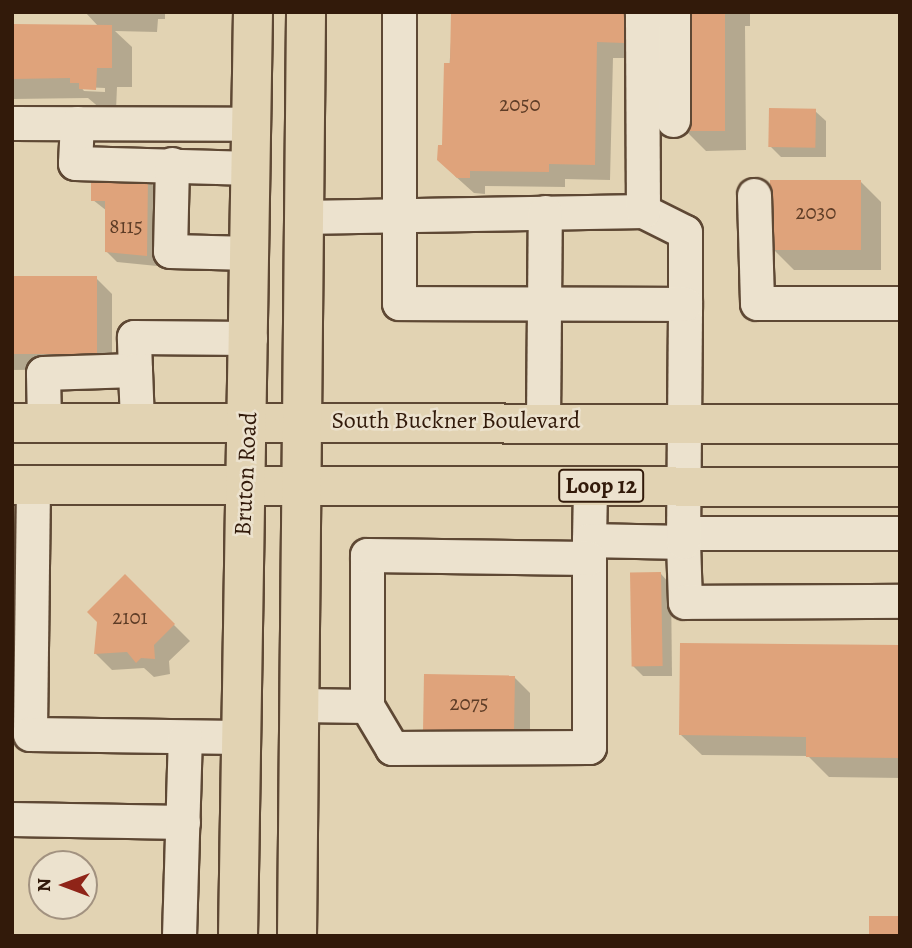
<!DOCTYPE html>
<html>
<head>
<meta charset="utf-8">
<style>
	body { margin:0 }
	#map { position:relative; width:912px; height:948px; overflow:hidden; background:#e2d3b3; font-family:Alegreya,serif }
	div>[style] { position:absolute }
	.shadow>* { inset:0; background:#0003 }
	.building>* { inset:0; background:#dfa37b; transform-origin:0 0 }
	.roads { filter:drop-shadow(2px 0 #5e4834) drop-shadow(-2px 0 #5e4834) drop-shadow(0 2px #5e4834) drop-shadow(0 -2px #5e4834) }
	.minor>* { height:33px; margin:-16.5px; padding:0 16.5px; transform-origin:16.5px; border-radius:16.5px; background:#ece2ce }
	.major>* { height:38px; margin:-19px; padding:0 19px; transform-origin:19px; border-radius:19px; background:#e2d3b3 }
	span { translate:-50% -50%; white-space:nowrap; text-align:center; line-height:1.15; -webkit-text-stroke:5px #ece2ce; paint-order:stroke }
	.number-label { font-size:21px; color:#5d3c26 }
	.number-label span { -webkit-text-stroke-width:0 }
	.shield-label span { padding:2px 5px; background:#ece2ce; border:2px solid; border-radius:5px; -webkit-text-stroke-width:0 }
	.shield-label { font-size:23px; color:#321a0a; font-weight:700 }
	.street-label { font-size:24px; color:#321a0a }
	.frame { position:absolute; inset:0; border:14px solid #321a0a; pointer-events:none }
	.north { position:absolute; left:28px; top:850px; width:70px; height:70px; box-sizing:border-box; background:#ece2ce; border:2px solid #a29280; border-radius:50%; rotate:270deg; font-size:19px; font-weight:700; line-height:28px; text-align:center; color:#321a0a }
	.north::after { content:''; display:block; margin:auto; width:24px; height:32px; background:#8f2418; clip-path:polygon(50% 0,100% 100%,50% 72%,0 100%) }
</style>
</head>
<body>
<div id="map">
	<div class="shadow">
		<div style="clip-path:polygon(evenodd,85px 12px,165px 12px,165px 19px,158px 19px,157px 32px,115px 31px,132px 47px,132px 87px,117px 87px,116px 110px,101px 109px,88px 98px,12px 99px,12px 26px,99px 27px,85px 12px,81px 87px,105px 88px,105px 92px,84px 91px,81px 87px)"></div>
		<div style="clip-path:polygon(453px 12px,631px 12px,639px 58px,613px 58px,610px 180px,565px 179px,565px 187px,485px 186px,485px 194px,474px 193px,455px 176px,444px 147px)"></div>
		<div style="clip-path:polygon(684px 12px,750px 12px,750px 26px,745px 26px,746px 150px,706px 151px,685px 130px)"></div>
		<div style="clip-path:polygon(815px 111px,826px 121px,826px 157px,781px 157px,770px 146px)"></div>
		<div style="clip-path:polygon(147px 180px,158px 190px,157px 266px,117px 262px,106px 251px,107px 211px,93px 200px,93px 183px)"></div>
		<div style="clip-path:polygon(860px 181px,881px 202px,881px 270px,794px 270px,773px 249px)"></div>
		<div style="clip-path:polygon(12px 278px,96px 278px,112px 294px,112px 369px,12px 370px)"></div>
		<div style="clip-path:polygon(661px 574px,671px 585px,672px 676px,643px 676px,632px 665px)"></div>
		<div style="clip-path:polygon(125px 576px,190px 641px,169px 661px,170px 674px,154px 677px,144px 668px,112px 670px,96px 654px,98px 621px)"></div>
		<div style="clip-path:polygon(900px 647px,900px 778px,829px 777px,808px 756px,702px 755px,681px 735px)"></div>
		<div style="clip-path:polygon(514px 677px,530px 693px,530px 747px,441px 746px,425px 730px)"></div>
	</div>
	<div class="building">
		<div style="clip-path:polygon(451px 12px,624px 12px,624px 43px,597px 42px,595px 165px,549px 164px,549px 172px,470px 171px,470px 178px,457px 178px,437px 160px,438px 145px,442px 145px,444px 63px,450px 63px)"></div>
		<div style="left:682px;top:12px;width:43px;height:119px"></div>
		<div style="clip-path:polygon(12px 24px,112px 25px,112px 68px,97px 68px,96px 90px,79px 89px,79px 83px,70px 83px,70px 78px,12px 79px)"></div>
		<div style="left:769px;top:108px;width:47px;height:39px;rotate:1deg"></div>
		<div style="clip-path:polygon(138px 178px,148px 178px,147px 256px,105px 252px,105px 201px,91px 201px,91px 181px,138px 182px)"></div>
		<div style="left:770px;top:180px;width:91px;height:70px"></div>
		<div style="left:12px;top:276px;width:85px;height:78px"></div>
		<div style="left:661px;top:572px;width:94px;height:31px;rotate:89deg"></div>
		<div style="clip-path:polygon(125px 574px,175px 624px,154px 645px,155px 659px,141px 658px,136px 663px,127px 652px,94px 654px,97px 622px,87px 612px)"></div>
		<div style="clip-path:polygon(680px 643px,900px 645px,900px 758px,806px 757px,806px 737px,679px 735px)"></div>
		<div style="left:424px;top:674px;width:91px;height:57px;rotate:1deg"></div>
		<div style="left:869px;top:916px;width:30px;height:20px"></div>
	</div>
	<div class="roads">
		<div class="minor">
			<div style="left:673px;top:120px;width:108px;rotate:-90deg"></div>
			<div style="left:12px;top:123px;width:240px;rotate:0.2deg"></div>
			<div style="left:77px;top:123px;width:40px;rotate:92.9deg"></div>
			<div style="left:75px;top:163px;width:177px;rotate:1.6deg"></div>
			<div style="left:172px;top:164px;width:87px;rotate:91.3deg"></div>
			<div style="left:170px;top:251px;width:81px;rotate:1.4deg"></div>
			<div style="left:754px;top:195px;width:108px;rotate:88.4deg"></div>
			<div style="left:757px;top:303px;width:143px"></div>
			<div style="left:643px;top:211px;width:47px;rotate:26.6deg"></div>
			<div style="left:685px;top:232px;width:72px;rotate:90deg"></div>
			<div style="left:303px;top:217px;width:340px;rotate:-1deg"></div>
			<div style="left:643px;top:211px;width:199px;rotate:-90.3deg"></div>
			<div style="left:135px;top:370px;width:33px;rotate:-92deg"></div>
			<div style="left:134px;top:337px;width:116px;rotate:0.5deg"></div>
			<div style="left:44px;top:422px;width:49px;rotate:-91.2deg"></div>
			<div style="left:43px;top:373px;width:92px;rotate:-1.9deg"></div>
			<div style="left:135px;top:370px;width:51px;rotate:87.8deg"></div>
			<div style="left:543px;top:422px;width:210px;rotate:-89.5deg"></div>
			<div style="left:33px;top:485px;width:249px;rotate:90.7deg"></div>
			<div style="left:30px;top:734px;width:210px;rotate:0.8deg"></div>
			<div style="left:683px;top:533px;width:217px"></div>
			<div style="left:589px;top:540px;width:53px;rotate:-88.9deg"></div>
			<div style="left:683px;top:542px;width:60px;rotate:88.1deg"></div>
			<div style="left:685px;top:602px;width:215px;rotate:-0.3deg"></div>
			<div style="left:299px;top:705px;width:68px;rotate:0.8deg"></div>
			<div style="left:367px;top:706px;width:49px;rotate:59.2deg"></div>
			<div style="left:392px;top:748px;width:197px;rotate:-0.3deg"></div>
			<div style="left:589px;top:747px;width:207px;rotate:-90deg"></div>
			<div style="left:589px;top:540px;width:94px;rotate:1.2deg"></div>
			<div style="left:683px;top:542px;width:238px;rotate:-89.5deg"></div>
			<div style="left:685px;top:304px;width:286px;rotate:-179.8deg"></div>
			<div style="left:399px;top:303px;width:291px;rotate:-90deg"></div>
			<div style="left:367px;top:706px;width:151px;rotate:-90deg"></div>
			<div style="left:367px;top:555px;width:222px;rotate:0.8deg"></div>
			<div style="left:12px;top:819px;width:171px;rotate:1deg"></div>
			<div style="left:179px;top:936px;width:199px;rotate:-88.3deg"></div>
		</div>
		<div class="major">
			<div style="left:12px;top:423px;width:888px;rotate:0.06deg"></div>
			<div style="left:12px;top:485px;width:888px;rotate:0.13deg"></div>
			<div style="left:238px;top:936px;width:924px;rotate:-89.07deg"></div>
			<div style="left:297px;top:936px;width:924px;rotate:-89.44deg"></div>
		</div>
	</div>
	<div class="number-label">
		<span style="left:520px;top:104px">2050</span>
		<span style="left:816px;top:212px">2030</span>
		<span style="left:126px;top:226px">8115</span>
		<span style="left:130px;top:617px">2101</span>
		<span style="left:469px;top:703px">2075</span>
	</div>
	<div class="shield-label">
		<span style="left:601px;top:486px">Loop 12</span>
	</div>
	<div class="street-label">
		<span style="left:456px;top:421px">South Buckner Boulevard</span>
		<span style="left:246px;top:474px;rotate:-87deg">Bruton Road</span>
	</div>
	<div class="frame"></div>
	<div class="north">N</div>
</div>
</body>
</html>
